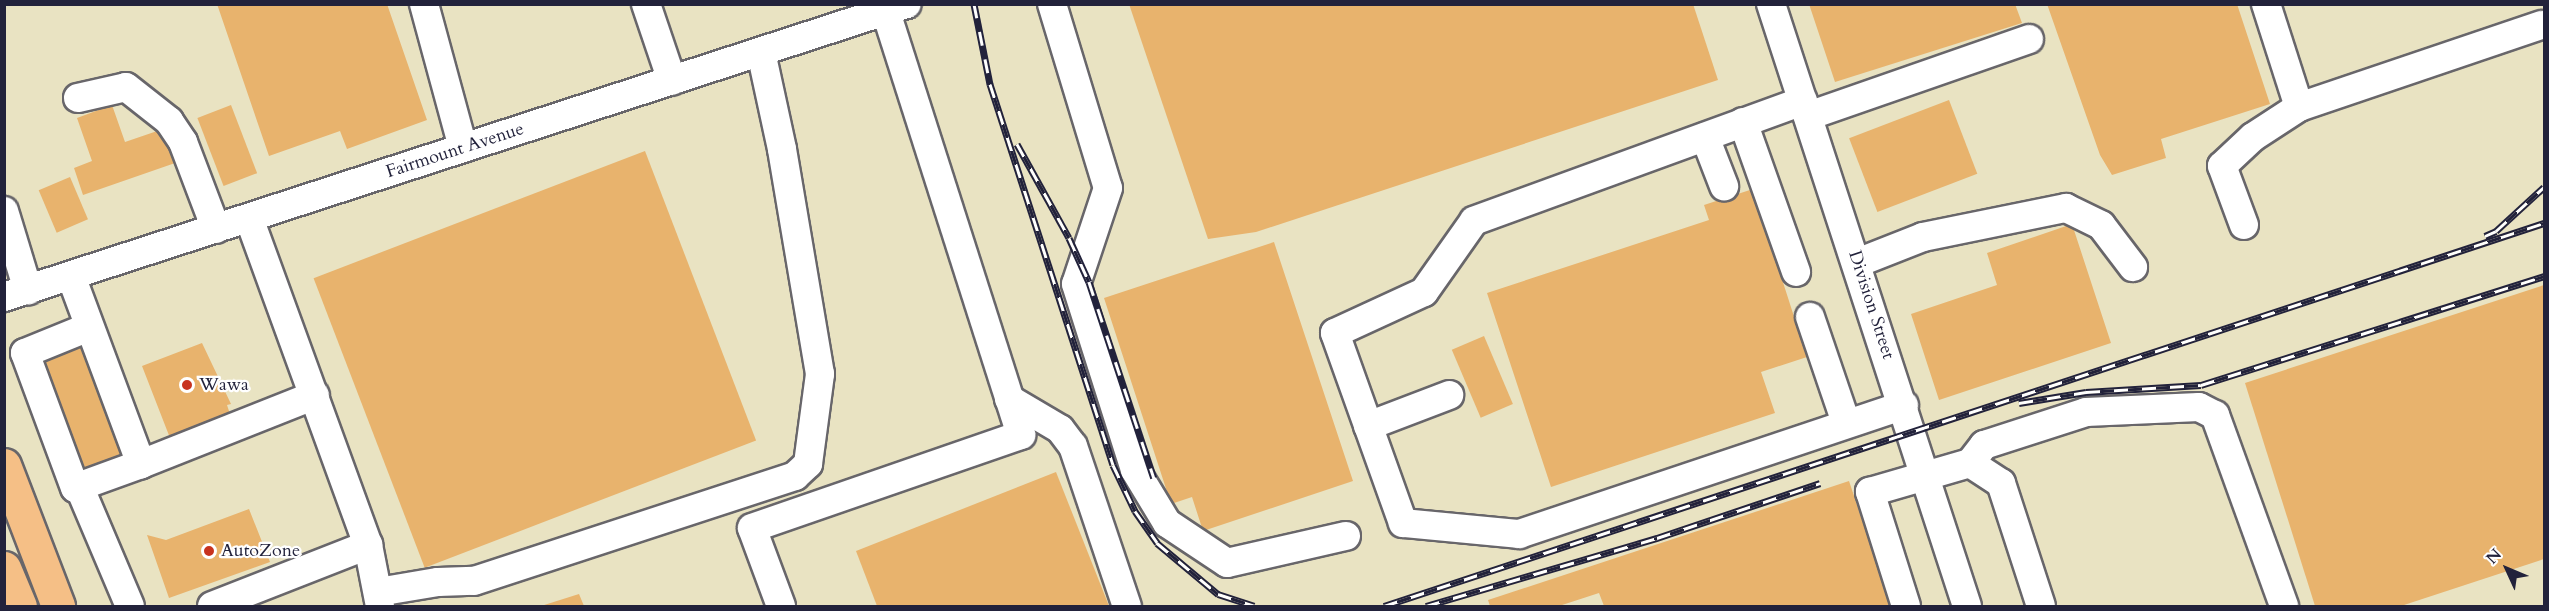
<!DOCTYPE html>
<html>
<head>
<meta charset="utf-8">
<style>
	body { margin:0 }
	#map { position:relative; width:2549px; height:611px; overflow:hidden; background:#e9e3c2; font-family:Cardo,serif }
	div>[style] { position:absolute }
	.building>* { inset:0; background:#e8b36d; transform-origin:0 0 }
	.roads { filter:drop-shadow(2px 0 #68666a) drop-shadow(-2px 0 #68666a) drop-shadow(0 2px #68666a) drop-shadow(0 -2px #68666a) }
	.minor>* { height:28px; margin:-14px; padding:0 14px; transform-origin:14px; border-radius:14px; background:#fff }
	.highway>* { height:33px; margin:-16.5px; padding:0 16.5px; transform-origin:16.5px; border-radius:16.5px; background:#f5bf86 }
	.rail>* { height:7px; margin-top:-3.5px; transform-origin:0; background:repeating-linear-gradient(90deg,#fff 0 14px,#22223b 0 28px); box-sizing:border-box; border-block:2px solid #22223b }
	.dots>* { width:16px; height:16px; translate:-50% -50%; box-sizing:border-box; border:3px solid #fff; border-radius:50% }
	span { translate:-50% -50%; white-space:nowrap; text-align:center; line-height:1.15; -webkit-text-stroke:4.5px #fff; paint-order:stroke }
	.street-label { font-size:18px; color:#22223b }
	.poi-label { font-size:18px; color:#22223b }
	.left { translate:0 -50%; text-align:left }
	.frame { position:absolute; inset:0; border:6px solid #22223b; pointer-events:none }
	.north { position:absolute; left:2477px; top:539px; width:60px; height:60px; -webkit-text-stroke:4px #fff; paint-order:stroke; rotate:314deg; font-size:16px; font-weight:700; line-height:24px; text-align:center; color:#22223b }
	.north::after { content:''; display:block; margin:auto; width:21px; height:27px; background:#22223b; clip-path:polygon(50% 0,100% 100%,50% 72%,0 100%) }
</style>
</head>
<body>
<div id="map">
	<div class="building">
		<div style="clip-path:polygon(217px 4px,387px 4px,427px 120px,347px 149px,340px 131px,269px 156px)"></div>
		<div style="clip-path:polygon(1129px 4px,1693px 4px,1718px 80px,1256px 232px,1208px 239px)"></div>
		<div style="clip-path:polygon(1809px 4px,2015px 4px,2022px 23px,1835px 82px)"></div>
		<div style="clip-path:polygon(2047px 4px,2237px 4px,2270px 104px,2161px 139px,2166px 158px,2112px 175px,2100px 155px)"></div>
		<div style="left:1949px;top:100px;width:79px;height:107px;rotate:69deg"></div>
		<div style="clip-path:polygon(112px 105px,125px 142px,166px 128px,178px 162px,83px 195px,74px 168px,92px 161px,77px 118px)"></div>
		<div style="left:231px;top:105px;width:73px;height:36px;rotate:69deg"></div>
		<div style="left:645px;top:151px;width:310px;height:355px;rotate:69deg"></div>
		<div style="left:70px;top:177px;width:46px;height:34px;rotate:67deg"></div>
		<div style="clip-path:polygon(1753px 189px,1807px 357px,1761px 372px,1775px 413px,1551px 487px,1487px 293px,1709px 220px,1704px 205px)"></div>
		<div style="clip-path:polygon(2072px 224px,2111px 343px,1939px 400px,1911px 314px,1997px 285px,1987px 253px)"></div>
		<div style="clip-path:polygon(1274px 242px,1353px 481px,1203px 531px,1192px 497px,1171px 504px,1104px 298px)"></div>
		<div style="clip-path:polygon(2544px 285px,2544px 559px,2401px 606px,2315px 606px,2245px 383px)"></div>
		<div style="left:1484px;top:336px;width:74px;height:35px;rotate:67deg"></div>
		<div style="clip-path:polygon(202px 343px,231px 404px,227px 405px,230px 414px,170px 438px,142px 366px)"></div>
		<div style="left:80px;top:345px;width:117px;height:52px;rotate:66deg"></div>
		<div style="clip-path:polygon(1056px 472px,1109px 606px,877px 606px,856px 551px)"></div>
		<div style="clip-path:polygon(1849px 481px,1891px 606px,1604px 606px,1599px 593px,1559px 606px,1490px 606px,1488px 600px)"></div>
		<div style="clip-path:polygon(249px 509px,270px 562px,169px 598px,147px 535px,166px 540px)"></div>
		<div style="clip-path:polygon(579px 594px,584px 606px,541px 606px)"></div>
	</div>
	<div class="roads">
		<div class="minor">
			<div style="left:424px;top:4px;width:149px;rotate:74.8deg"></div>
			<div style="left:646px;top:4px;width:81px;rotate:71.3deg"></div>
			<div style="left:1052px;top:4px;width:192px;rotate:73.1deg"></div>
			<div style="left:1108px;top:188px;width:101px;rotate:108.4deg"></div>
			<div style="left:1076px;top:284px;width:195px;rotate:72.4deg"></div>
			<div style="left:1135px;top:470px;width:62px;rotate:58.9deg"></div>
			<div style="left:1167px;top:523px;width:72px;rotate:33.7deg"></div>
			<div style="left:1227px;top:563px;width:122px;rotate:-12.8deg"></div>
			<div style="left:1771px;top:4px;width:633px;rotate:71.97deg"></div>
			<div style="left:2266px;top:4px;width:108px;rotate:72.2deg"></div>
			<div style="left:78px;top:98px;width:49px;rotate:-12.9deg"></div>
			<div style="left:126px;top:87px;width:55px;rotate:38.3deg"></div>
			<div style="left:169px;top:121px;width:25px;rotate:56deg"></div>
			<div style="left:183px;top:142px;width:93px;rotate:69.2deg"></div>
			<div style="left:1803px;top:101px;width:350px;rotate:160deg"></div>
			<div style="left:1474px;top:221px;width:87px;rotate:125.2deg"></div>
			<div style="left:1424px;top:292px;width:98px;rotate:155.3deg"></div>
			<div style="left:1335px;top:333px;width:202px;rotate:70.3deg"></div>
			<div style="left:1403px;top:523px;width:117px;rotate:5.4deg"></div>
			<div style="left:1519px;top:534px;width:406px;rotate:-18.5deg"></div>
			<div style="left:1808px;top:116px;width:234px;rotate:-19.2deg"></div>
			<div style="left:1743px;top:122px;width:159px;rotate:70.5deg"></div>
			<div style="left:1705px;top:137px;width:53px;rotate:68.8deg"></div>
			<div style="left:4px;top:211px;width:83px;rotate:73.1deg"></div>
			<div style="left:249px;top:218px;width:348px;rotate:70deg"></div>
			<div style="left:368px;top:545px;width:62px;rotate:78.9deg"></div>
			<div style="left:2244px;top:225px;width:63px;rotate:-110.4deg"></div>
			<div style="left:2222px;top:166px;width:42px;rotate:-43.1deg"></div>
			<div style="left:2253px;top:137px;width:55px;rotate:-33.1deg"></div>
			<div style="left:2299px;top:107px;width:256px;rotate:-18.7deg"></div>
			<div style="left:1857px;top:263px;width:71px;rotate:-21.5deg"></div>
			<div style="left:1923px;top:237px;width:146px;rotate:-11.5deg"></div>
			<div style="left:2066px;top:208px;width:39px;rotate:26deg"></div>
			<div style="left:2101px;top:225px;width:53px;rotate:52.7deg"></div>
			<div style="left:71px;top:276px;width:201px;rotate:69.6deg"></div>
			<div style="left:141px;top:464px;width:70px;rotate:160deg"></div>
			<div style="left:75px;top:488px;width:144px;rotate:-110.3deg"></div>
			<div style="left:25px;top:353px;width:69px;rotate:-22.1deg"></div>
			<div style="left:4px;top:297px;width:949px;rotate:-17.98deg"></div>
			<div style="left:1810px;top:317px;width:112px;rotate:71.2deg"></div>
			<div style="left:1009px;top:399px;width:59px;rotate:30.5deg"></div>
			<div style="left:1060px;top:429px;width:21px;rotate:53deg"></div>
			<div style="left:1073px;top:446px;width:169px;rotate:71.4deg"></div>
			<div style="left:1368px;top:426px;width:87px;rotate:-20.9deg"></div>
			<div style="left:1970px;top:463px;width:23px;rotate:-52deg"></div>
			<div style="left:1984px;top:445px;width:107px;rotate:-17.9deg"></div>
			<div style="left:2086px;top:412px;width:113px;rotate:-2.5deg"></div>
			<div style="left:2199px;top:407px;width:18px;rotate:27deg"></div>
			<div style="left:2215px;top:415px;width:203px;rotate:70.1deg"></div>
			<div style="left:141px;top:464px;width:187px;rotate:-21.6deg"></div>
			<div style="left:79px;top:486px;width:130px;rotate:67deg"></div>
			<div style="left:378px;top:592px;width:61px;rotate:-9.5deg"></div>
			<div style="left:438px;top:582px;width:36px;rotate:-2deg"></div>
			<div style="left:474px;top:581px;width:338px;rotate:-18.1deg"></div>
			<div style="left:795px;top:476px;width:18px;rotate:-43deg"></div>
			<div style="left:808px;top:464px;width:91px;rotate:-82.4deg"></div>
			<div style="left:820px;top:374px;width:228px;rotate:-99.6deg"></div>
			<div style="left:782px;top:149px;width:99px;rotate:-102.2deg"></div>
			<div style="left:212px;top:606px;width:168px;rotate:-21.4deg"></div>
			<div style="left:781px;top:606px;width:83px;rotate:-110.4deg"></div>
			<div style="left:752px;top:528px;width:285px;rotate:-19.1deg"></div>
			<div style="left:1021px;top:435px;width:445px;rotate:-107.7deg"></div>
			<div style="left:1906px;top:606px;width:120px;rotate:-107.5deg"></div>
			<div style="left:1870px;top:492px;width:104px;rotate:-16.2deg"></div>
			<div style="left:1970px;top:463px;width:37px;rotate:33deg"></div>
			<div style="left:2001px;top:483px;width:129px;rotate:72deg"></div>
		</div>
		<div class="highway">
			<div style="left:4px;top:465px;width:151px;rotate:69deg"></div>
			<div style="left:4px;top:568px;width:41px;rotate:67.2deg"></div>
		</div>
	</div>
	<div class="rail">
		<div style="left:974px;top:4px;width:82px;rotate:78.7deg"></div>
		<div style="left:990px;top:84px;width:400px;rotate:72.1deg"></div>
		<div style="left:1113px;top:465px;width:51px;rotate:64.4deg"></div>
		<div style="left:1135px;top:511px;width:39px;rotate:55deg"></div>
		<div style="left:1157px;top:543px;width:80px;rotate:39.9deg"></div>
		<div style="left:1218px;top:594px;width:38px;rotate:18deg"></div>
		<div style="left:1017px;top:144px;width:107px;rotate:61deg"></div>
		<div style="left:1069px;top:238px;width:48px;rotate:65.6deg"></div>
		<div style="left:1089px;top:282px;width:206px;rotate:71.7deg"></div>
		<div style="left:2485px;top:236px;width:12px;rotate:-24deg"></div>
		<div style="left:2496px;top:231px;width:65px;rotate:-42.5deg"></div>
		<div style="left:2019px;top:403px;width:68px;rotate:-9.3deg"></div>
		<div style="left:2086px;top:392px;width:115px;rotate:-3.5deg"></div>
		<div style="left:2201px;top:385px;width:360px;rotate:-17.6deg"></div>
		<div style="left:1384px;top:606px;width:1222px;rotate:-18.27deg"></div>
		<div style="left:1426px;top:606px;width:241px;rotate:-16.4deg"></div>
		<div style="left:1657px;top:538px;width:172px;rotate:-18.6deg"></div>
	</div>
	<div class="dots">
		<div style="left:187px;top:385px;background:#c8321e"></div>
		<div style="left:209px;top:551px;background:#c8321e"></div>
	</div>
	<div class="street-label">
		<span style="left:455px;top:151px;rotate:-18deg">Fairmount Avenue</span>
		<span style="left:1871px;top:305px;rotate:72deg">Division Street</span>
	</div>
	<div class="poi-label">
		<span class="left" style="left:199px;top:385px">Wawa</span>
		<span class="left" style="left:221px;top:551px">AutoZone</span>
	</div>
	<div class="frame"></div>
	<div class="north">N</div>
</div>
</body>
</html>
